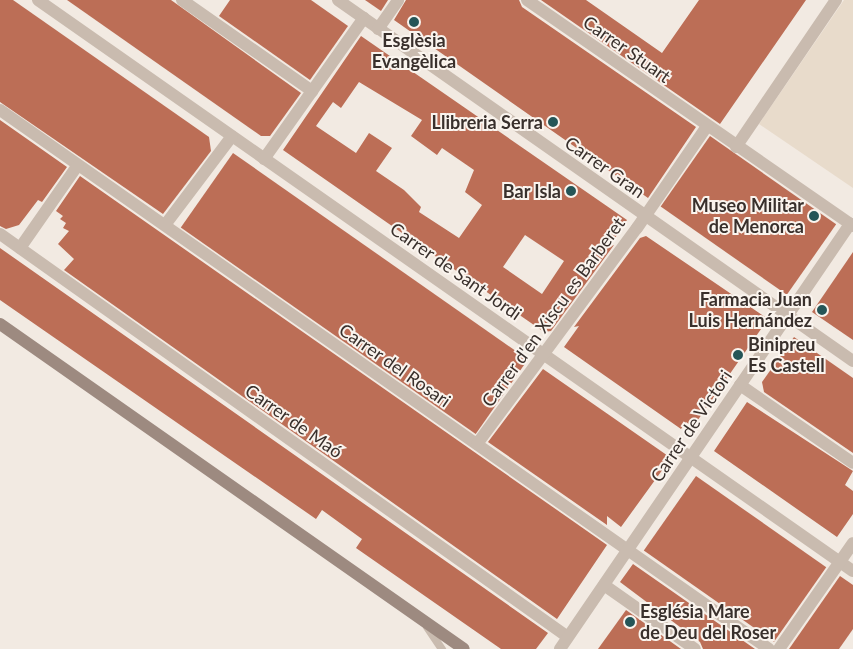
<!DOCTYPE html>
<html>
<head>
<meta charset="utf-8">
<style>
	body { margin:0 }
	#map { position:relative; width:853px; height:649px; overflow:hidden; background:#f2eae2; font-family:Lato,sans-serif }
	div>[style] { position:absolute }
	.plaza>* { inset:0; background:#e8dbcb }
	.building>* { inset:0; background:#bc6e56; transform-origin:0 0 }
	.service>* { height:8px; margin:-4px; padding:0 4px; transform-origin:4px; border-radius:4px; background:#c9bbaf }
	.minor>* { height:12px; margin:-6px; padding:0 6px; transform-origin:6px; border-radius:6px; background:#c9bbaf }
	.secondary>* { height:12px; margin:-6px; padding:0 6px; transform-origin:6px; border-radius:6px; background:#9d8a80 }
	.dots>* { width:14px; height:14px; translate:-50% -50%; box-sizing:border-box; border:2px solid #faf4ee; border-radius:50% }
	span { translate:-50% -50%; white-space:nowrap; text-align:center; line-height:1.15; -webkit-text-stroke:4px #faf4ee; paint-order:stroke }
	.poi-label { font-size:18px; color:#39302c; font-weight:700 }
	.right { translate:-100% -50%; text-align:right }
	.left { translate:0 -50%; text-align:left }
	.street-label { font-size:18px; color:#39302c }
</style>
</head>
<body>
<div id="map">
	<div class="plaza">
		<div style="clip-path:polygon(844px 0,853px 0,853px 188px,759px 124px)"></div>
	</div>
	<div class="building">
		<div style="clip-path:polygon(0 0,13px 0,209px 137px,211px 151px,163px 214px,0 102px)"></div>
		<div style="clip-path:polygon(67px 0,171px 0,301px 93px,270px 136px,261px 136px)"></div>
		<div style="clip-path:polygon(230px 0,311px 0,348px 26px,310px 80px,219px 16px)"></div>
		<div style="clip-path:polygon(365px 0,388px 0,381px 11px)"></div>
		<div style="clip-path:polygon(406px 0,519px 0,522px 7px,696px 127px,648px 198px,394px 20px)"></div>
		<div style="clip-path:polygon(541px 0,586px 0,662px 53px,699px 0,806px 0,720px 124px)"></div>
		<div style="clip-path:polygon(evenodd,361px 36px,627px 220px,609px 247px,614px 245px,551px 331px,544px 332px,283px 150px,361px 36px,359px 82px,422px 120px,411px 136px,437px 155px,442px 148px,474px 170px,465px 192px,482px 205px,459px 238px,419px 212px,421px 207px,404px 190px,376px 171px,392px 148px,369px 133px,356px 153px,316px 126px,333px 102px,341px 108px,359px 82px,361px 36px,525px 235px,564px 261px,542px 294px,503px 267px,525px 235px)"></div>
		<div style="clip-path:polygon(0 120px,67px 167px,42px 202px,38px 200px,19px 225px,6px 229px,0 226px)"></div>
		<div style="left:710px;top:136px;width:154px;height:86px;rotate:35deg"></div>
		<div style="left:233px;top:153px;width:360px;height:91px;rotate:35deg"></div>
		<div style="clip-path:polygon(80px 176px,607px 545px,557px 619px,64px 270px,74px 259px,58px 244px,69px 231px,63px 228px,66px 223px,60px 219px,63px 216px,56px 211px)"></div>
		<div style="clip-path:polygon(646px 236px,768px 319px,693px 427px,686px 422px,681px 429px,564px 347px,579px 326px,574px 327px,640px 238px)"></div>
		<div style="clip-path:polygon(0 248px,548px 633px,536px 649px,501px 649px,356px 548px,362px 539px,322px 510px,316px 519px,0 300px)"></div>
		<div style="clip-path:polygon(853px 252px,853px 340px,812px 312px)"></div>
		<div style="clip-path:polygon(794px 337px,853px 378px,853px 453px,764px 392px,762px 382px)"></div>
		<div style="clip-path:polygon(543px 369px,671px 458px,621px 527px,607px 516px,607px 525px,488px 442px)"></div>
		<div style="clip-path:polygon(747px 402px,853px 471px,845px 485px,853px 491px,853px 514px,837px 537px,714px 451px)"></div>
		<div style="left:696px;top:476px;width:159px;height:91px;rotate:35deg"></div>
		<div style="clip-path:polygon(633px 564px,755px 649px,703px 649px,700px 642px,620px 582px)"></div>
		<div style="clip-path:polygon(840px 576px,853px 585px,853px 629px,839px 649px,789px 649px)"></div>
		<div style="clip-path:polygon(626px 610px,681px 649px,598px 649px)"></div>
	</div>
	<div class="service">
		<div style="left:427px;top:627px;width:27px;rotate:56deg"></div>
	</div>
	<div class="minor">
		<div style="left:38px;top:0;width:995px;rotate:35.02deg"></div>
		<div style="left:182px;top:0;width:159px;rotate:35deg"></div>
		<div style="left:338px;top:0;width:629px;rotate:35.03deg"></div>
		<div style="left:527px;top:0;width:397px;rotate:34.7deg"></div>
		<div style="left:378px;top:29px;width:35px;rotate:-55deg"></div>
		<div style="left:0;top:110px;width:939px;rotate:35.03deg"></div>
		<div style="left:736px;top:147px;width:178px;rotate:-55.8deg"></div>
		<div style="left:264px;top:159px;width:173px;rotate:-54.7deg"></div>
		<div style="left:165px;top:225px;width:111px;rotate:-53deg"></div>
		<div style="left:0;top:234px;width:696px;rotate:35.36deg"></div>
		<div style="left:20px;top:248px;width:101px;rotate:-55.1deg"></div>
		<div style="left:740px;top:385px;width:137px;rotate:34.6deg"></div>
		<div style="left:477px;top:444px;width:269px;rotate:-53.5deg"></div>
		<div style="left:637px;top:228px;width:124px;rotate:-55.5deg"></div>
		<div style="left:604px;top:585px;width:111px;rotate:35.1deg"></div>
		<div style="left:560px;top:649px;width:515px;rotate:-55.69deg"></div>
		<div style="left:779px;top:649px;width:129px;rotate:-55.1deg"></div>
	</div>
	<div class="secondary">
		<div style="left:0;top:324px;width:566px;rotate:35.01deg"></div>
	</div>
	<div class="dots">
		<div style="left:414px;top:22px;background:#255557"></div>
		<div style="left:553px;top:122px;background:#255557"></div>
		<div style="left:571px;top:191px;background:#255557"></div>
		<div style="left:814px;top:216px;background:#255557"></div>
		<div style="left:822px;top:310px;background:#255557"></div>
		<div style="left:738px;top:355px;background:#255557"></div>
		<div style="left:630px;top:622px;background:#255557"></div>
	</div>
	<div class="poi-label">
		<span style="left:414px;top:51px">Esglèsia<br>Evangèlica</span>
		<span class="right" style="left:543px;top:122px">Llibreria Serra</span>
		<span class="right" style="left:561px;top:191px">Bar Isla</span>
		<span class="right" style="left:804px;top:216px">Museo Militar<br>de Menorca</span>
		<span class="right" style="left:812px;top:310px">Farmacia Juan<br>Luis Hernández</span>
		<span class="left" style="left:748px;top:355px">Binipreu<br>Es Castell</span>
		<span class="left" style="left:640px;top:622px">Església Mare<br>de Deu del Roser</span>
	</div>
	<div class="street-label">
		<span style="left:627px;top:49px;rotate:35deg">Carrer Stuart</span>
		<span style="left:605px;top:167px;rotate:35deg">Carrer Gran</span>
		<span style="left:456px;top:271px;rotate:35deg">Carrer de Sant Jordi</span>
		<span style="left:553px;top:312px;rotate:-54deg">Carrer d'en Xiscu es Barberet</span>
		<span style="left:395px;top:365px;rotate:35deg">Carrer del Rosari</span>
		<span style="left:294px;top:421px;rotate:35deg">Carrer de Maó</span>
		<span style="left:691px;top:426px;rotate:-56deg">Carrer de Victori</span>
	</div>
</div>
</body>
</html>
